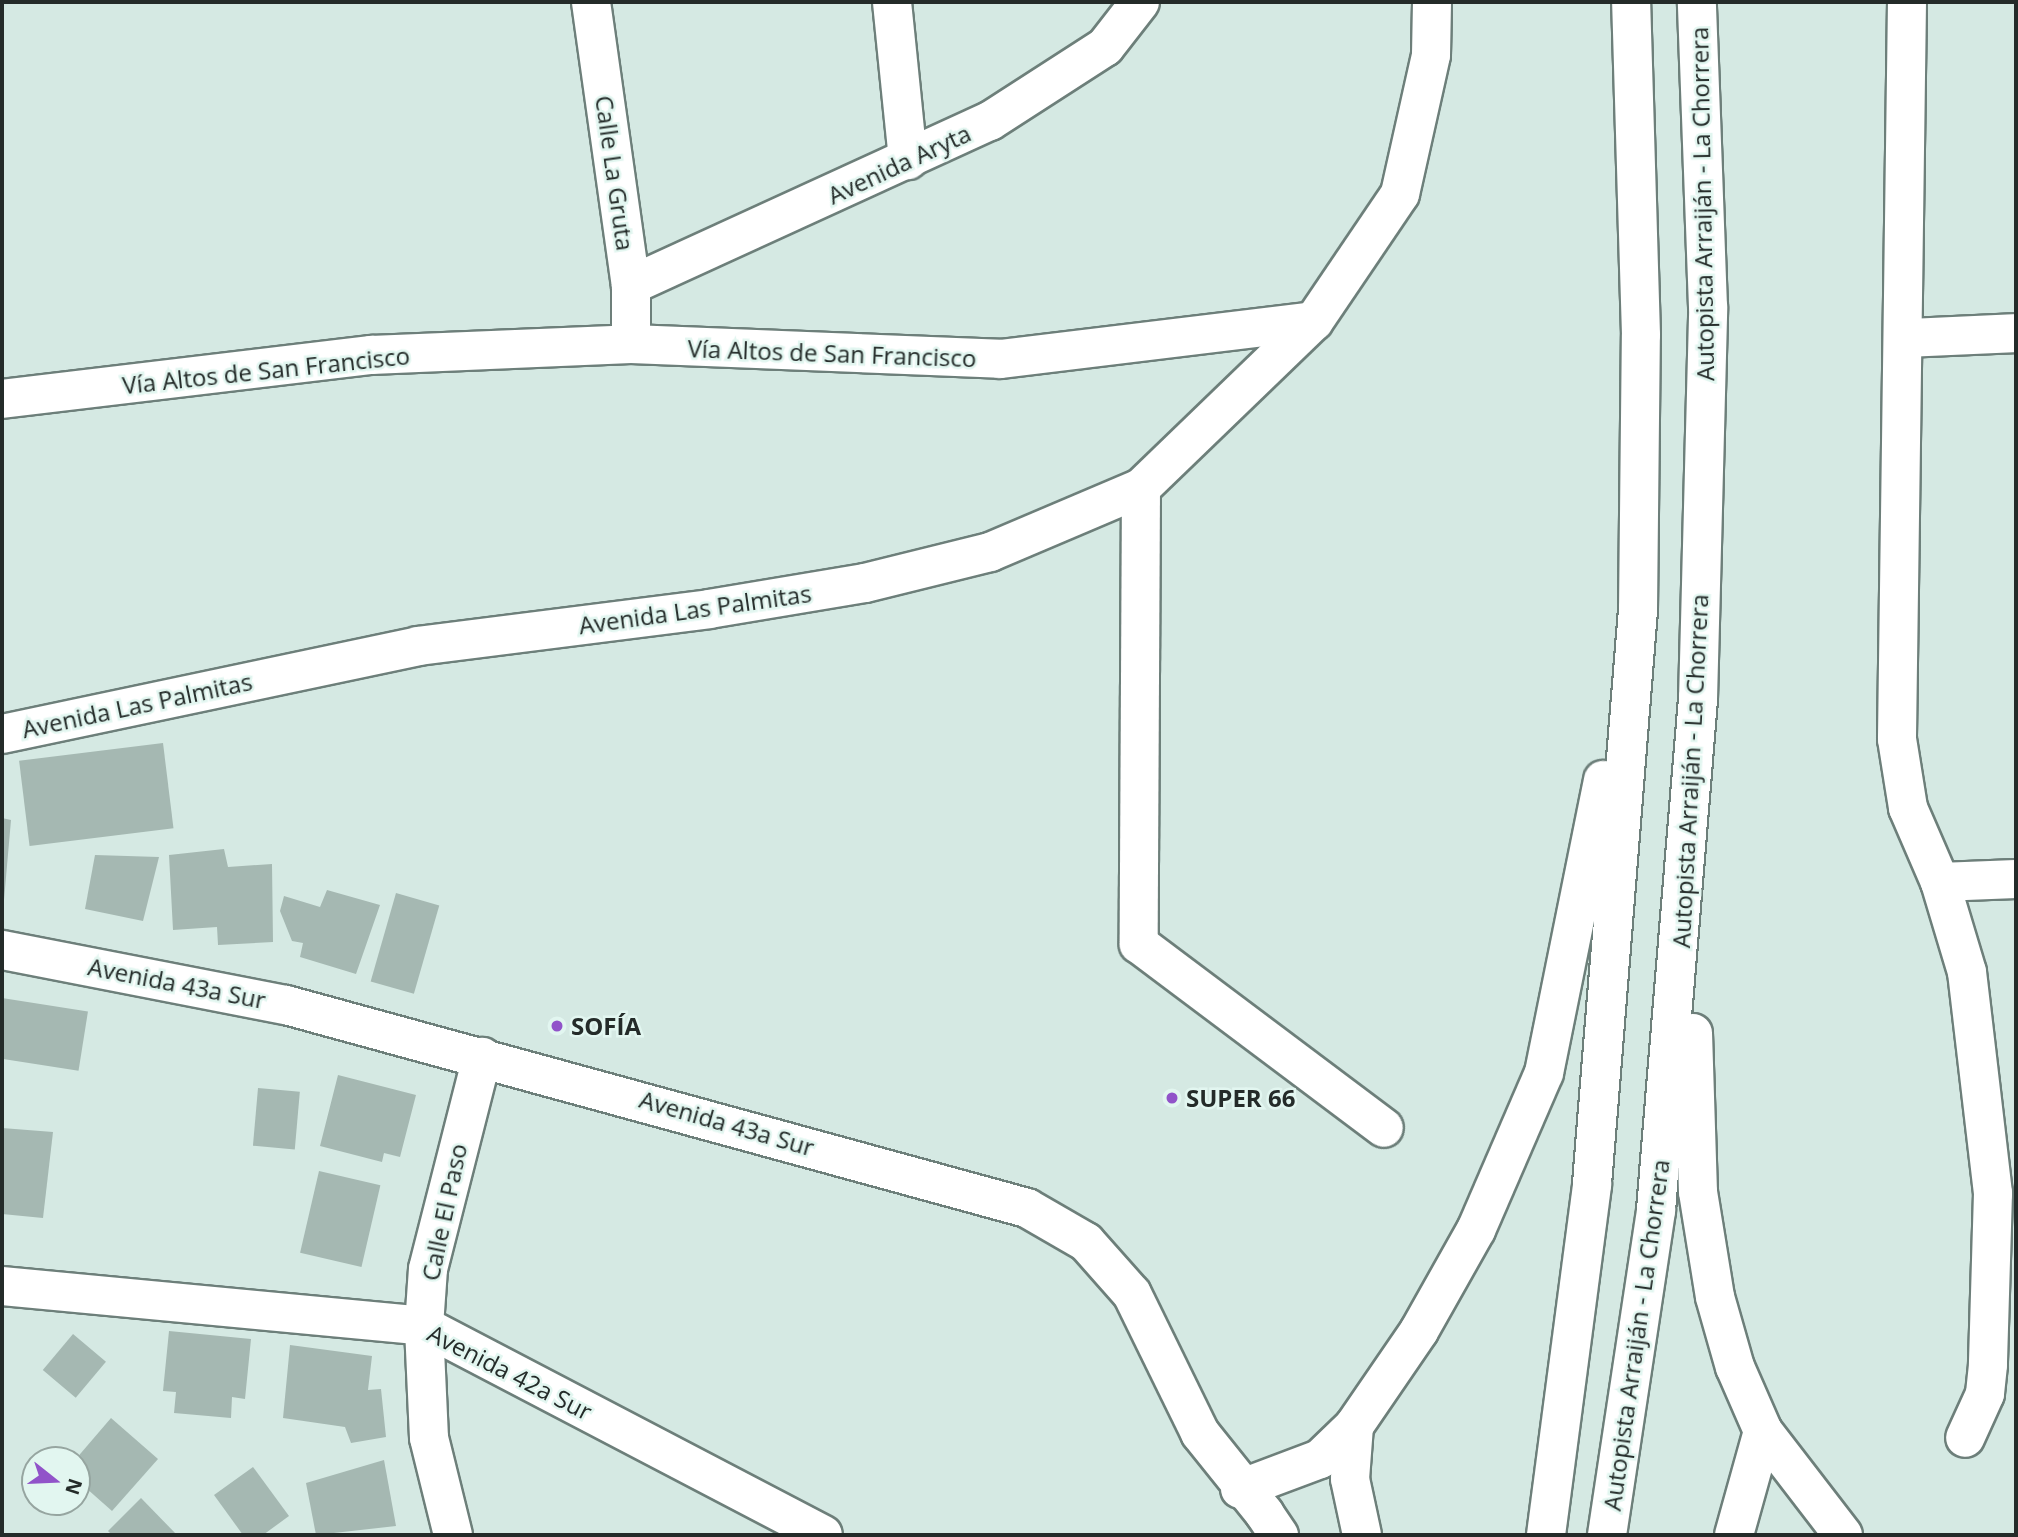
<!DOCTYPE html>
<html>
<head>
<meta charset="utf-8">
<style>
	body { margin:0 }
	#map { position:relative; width:2018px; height:1537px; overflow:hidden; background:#d5e9e3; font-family:"Open Sans",sans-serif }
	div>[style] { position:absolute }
	.building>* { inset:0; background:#a5b8b2; transform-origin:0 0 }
	.roads { filter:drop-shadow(2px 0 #6d7f7a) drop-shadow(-2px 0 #6d7f7a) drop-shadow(0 2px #6d7f7a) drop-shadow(0 -2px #6d7f7a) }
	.minor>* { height:38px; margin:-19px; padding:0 19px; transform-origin:19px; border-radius:19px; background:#fff }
	.highway>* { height:38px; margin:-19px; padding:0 19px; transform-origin:19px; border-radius:19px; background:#fff }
	.dots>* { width:19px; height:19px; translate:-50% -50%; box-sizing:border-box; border:4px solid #e2f6f0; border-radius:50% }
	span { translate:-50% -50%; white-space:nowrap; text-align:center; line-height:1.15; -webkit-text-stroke:5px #e2f6f0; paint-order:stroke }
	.street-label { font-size:24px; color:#242b29 }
	.poi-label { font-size:24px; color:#242b29; font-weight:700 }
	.left { translate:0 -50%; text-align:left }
	.frame { position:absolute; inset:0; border:4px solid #242b29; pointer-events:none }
	.north { position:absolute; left:21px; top:1446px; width:70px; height:70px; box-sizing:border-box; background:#e2f6f0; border:2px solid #96a5a0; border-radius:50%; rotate:108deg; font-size:19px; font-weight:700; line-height:28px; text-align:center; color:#242b29 }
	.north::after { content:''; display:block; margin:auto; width:24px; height:32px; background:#9153c9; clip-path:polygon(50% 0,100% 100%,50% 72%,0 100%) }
</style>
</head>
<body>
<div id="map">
	<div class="building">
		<div style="left:163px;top:743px;width:86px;height:145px;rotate:83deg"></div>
		<div style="clip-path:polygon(2px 818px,11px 820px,4px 900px,2px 900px)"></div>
		<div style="clip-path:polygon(224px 849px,228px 867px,272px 864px,273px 942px,218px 945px,217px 927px,173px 930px,169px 855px)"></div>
		<div style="clip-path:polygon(95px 855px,159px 857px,143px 921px,85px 909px)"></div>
		<div style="clip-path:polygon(327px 890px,380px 905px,356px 974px,300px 957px,303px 943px,292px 941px,280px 911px,284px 896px,320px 907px)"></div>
		<div style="left:396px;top:893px;width:45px;height:92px;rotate:16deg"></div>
		<div style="left:2px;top:998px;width:87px;height:60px;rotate:9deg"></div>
		<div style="clip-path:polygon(338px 1075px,416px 1095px,400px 1157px,384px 1153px,382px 1162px,320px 1146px)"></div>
		<div style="left:258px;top:1088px;width:42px;height:58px;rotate:5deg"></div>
		<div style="clip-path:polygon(2px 1128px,53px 1132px,43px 1218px,2px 1214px)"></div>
		<div style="left:319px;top:1171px;width:63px;height:84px;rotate:13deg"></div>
		<div style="clip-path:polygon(169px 1331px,251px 1339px,245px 1399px,232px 1397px,231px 1418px,174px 1413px,176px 1392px,163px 1391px)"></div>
		<div style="left:73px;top:1334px;width:43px;height:47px;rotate:40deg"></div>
		<div style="clip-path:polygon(290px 1345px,372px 1356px,368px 1390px,381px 1389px,386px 1437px,351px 1443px,345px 1427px,283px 1418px)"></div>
		<div style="clip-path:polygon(111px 1418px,158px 1459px,112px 1511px,77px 1480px,75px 1460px)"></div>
		<div style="clip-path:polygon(384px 1460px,396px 1526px,316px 1535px,306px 1483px)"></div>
		<div style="clip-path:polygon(253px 1467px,289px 1516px,263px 1535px,243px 1535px,214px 1495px)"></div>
		<div style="clip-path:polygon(141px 1498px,177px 1535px,112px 1535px,108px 1531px)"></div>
	</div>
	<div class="roads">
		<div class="minor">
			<div style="left:591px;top:2px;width:286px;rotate:82deg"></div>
			<div style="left:631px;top:285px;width:59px;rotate:90deg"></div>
			<div style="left:892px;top:2px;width:159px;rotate:84.2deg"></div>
			<div style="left:1907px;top:2px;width:737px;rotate:90.78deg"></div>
			<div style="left:1897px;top:739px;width:70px;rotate:80.9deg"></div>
			<div style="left:1908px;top:808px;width:81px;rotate:66.6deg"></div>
			<div style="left:1940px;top:882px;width:94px;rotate:73.3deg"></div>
			<div style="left:1967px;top:972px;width:223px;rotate:83.3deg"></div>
			<div style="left:1993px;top:1193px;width:172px;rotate:91.7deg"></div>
			<div style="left:1988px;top:1365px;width:29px;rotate:96deg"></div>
			<div style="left:1985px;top:1394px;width:48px;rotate:114.4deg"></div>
			<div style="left:631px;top:285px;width:395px;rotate:-24.6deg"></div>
			<div style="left:990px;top:121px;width:137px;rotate:-32.8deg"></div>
			<div style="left:1105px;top:47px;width:57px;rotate:-52.1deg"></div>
			<div style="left:1907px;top:338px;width:109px;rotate:-2.6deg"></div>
			<div style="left:2px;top:399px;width:372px;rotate:-6.8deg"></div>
			<div style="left:371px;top:355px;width:260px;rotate:-2.4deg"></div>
			<div style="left:631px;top:344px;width:369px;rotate:2.3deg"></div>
			<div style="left:1000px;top:359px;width:316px;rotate:-6.9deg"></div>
			<div style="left:1314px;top:321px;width:153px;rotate:-55.9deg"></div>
			<div style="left:1400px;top:194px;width:142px;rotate:-77.4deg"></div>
			<div style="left:1431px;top:55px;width:53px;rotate:-88.9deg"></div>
			<div style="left:1141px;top:488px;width:456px;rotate:90.3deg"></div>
			<div style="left:1139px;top:944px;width:306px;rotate:36.9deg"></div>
			<div style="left:2px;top:734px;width:425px;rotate:-11.9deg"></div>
			<div style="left:418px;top:646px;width:293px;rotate:-7.2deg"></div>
			<div style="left:709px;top:609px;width:158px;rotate:-9.5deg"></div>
			<div style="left:865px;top:583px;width:129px;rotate:-13.9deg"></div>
			<div style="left:990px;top:552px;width:164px;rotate:-23deg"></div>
			<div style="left:1141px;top:488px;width:240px;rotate:-44deg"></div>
			<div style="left:1940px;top:882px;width:76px;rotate:-2.3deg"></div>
			<div style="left:2px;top:950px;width:289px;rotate:11deg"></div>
			<div style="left:286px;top:1005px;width:768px;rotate:15.32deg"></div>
			<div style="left:1027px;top:1208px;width:68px;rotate:30deg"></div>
			<div style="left:1086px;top:1242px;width:69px;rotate:48.5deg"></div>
			<div style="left:1132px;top:1294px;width:155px;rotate:63.9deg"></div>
			<div style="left:1200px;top:1433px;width:104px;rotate:51.3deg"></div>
			<div style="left:2px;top:1286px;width:424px;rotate:5.4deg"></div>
			<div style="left:424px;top:1326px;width:450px;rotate:27.6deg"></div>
			<div style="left:453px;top:1535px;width:100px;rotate:-103.9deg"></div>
			<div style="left:429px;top:1438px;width:112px;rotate:-92.6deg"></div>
			<div style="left:424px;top:1326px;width:57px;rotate:-86deg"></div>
			<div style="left:428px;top:1269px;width:219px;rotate:-75.7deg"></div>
		</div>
		<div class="highway">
			<div style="left:1693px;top:1033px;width:159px;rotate:88.2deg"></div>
			<div style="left:1698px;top:1192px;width:106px;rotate:80.8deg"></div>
			<div style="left:1715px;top:1297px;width:73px;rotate:74.1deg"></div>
			<div style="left:1735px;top:1367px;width:70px;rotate:66.4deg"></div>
			<div style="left:1763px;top:1431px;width:131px;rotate:52.4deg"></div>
			<div style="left:1354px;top:1426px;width:53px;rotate:94.3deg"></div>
			<div style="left:1350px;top:1479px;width:57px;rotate:77.9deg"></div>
			<div style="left:1240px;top:1489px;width:85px;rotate:-20.6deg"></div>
			<div style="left:1320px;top:1459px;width:47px;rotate:-44.1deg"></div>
			<div style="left:1354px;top:1426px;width:115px;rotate:-55.6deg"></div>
			<div style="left:1419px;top:1331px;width:116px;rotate:-60.6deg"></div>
			<div style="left:1476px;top:1230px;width:171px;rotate:-66.6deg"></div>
			<div style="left:1544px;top:1073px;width:299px;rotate:-78.6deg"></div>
			<div style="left:1264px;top:1513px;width:27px;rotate:56deg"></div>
			<div style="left:1546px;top:1535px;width:354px;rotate:-82.5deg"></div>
			<div style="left:1592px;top:1184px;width:576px;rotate:-85.42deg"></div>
			<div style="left:1638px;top:610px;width:275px;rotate:-89.4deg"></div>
			<div style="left:1641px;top:335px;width:333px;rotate:-91.7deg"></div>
			<div style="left:1607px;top:1535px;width:329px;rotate:-81.4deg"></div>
			<div style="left:1656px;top:1210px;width:513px;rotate:-85.3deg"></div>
			<div style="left:1698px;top:699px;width:392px;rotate:-88.5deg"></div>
			<div style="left:1708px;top:307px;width:305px;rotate:-92.1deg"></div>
			<div style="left:1734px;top:1535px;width:108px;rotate:-74.4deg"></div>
		</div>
	</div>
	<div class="dots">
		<div style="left:557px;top:1026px;background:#9153c9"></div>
		<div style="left:1172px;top:1098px;background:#9153c9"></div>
	</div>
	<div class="street-label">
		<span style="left:899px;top:164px;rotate:-25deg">Avenida Aryta</span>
		<span style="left:615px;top:173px;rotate:82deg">Calle La Gruta</span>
		<span style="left:1702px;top:204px;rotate:-91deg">Autopista Arraiján - La Chorrera</span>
		<span style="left:832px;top:353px;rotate:2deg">Vía Altos de San Francisco</span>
		<span style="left:266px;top:370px;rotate:-6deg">Vía Altos de San Francisco</span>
		<span style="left:695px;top:609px;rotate:-8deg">Avenida Las Palmitas</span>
		<span style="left:137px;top:705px;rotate:-12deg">Avenida Las Palmitas</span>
		<span style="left:1690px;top:771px;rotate:-87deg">Autopista Arraiján - La Chorrera</span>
		<span style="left:177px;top:983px;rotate:11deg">Avenida 43a Sur</span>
		<span style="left:727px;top:1123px;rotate:16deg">Avenida 43a Sur</span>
		<span style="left:444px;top:1212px;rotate:-78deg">Calle El Paso</span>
		<span style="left:1636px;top:1335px;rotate:-82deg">Autopista Arraiján - La Chorrera</span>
		<span style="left:510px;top:1372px;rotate:27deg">Avenida 42a Sur</span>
	</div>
	<div class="poi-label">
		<span class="left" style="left:571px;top:1026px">SOFÍA</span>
		<span class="left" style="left:1186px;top:1098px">SUPER 66</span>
	</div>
	<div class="frame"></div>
	<div class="north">N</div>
</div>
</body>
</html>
